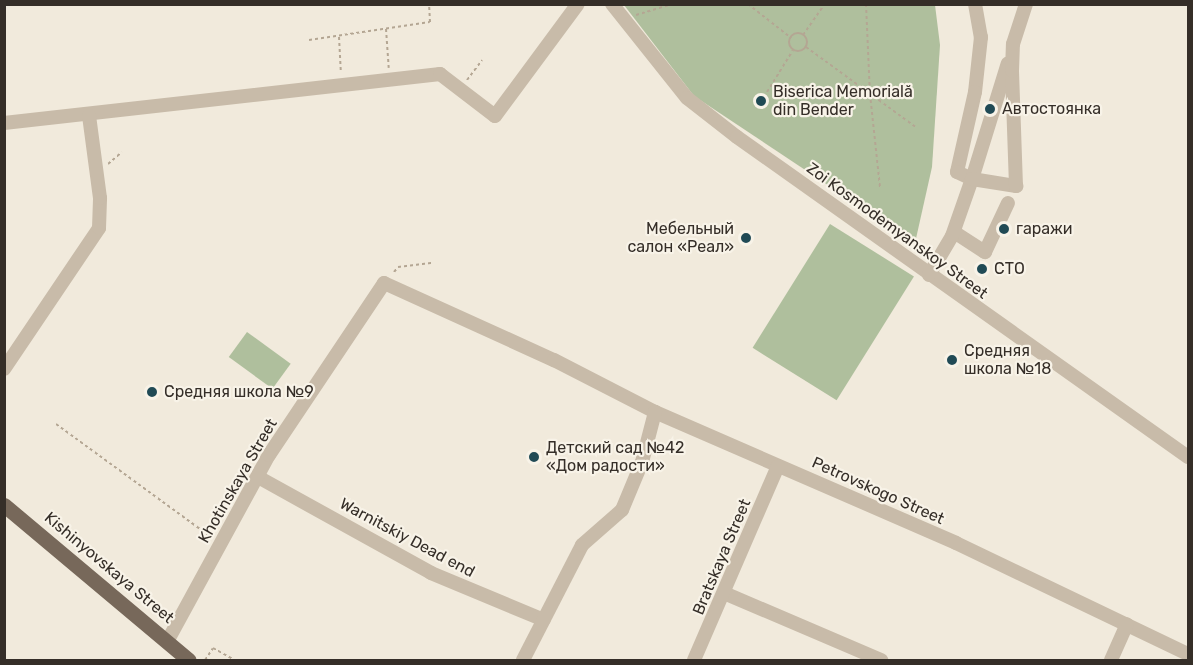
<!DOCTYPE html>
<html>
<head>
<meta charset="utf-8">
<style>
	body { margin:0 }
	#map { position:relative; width:1193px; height:665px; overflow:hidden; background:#f1eadc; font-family:Rubik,sans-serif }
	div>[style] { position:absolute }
	.green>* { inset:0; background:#afbf9d; transform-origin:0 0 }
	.path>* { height:2px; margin-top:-1px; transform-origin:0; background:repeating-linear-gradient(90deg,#b4a693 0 3px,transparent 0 6px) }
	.path>.ring { margin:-1px; padding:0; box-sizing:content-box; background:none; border:2px solid #b4a693; border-radius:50% }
	.minor>* { height:14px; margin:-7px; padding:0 7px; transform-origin:7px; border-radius:7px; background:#c8bba9 }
	.major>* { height:15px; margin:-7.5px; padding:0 7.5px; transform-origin:7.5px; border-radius:7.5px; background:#77685a }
	.dots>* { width:16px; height:16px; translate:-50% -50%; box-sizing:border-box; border:3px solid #f8f3e8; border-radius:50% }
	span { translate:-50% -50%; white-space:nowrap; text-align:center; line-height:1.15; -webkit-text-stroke:4.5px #f8f3e8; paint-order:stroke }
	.poi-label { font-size:16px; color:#352e28 }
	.left { translate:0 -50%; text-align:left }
	.right { translate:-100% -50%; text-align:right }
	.street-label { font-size:16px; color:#352e28 }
	.frame { position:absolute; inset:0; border:6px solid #352e28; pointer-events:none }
</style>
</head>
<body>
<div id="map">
	<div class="green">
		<div style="clip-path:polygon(624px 5px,935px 5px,940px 45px,932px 167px,915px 243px,694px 96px)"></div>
		<div style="left:830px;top:224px;width:99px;height:146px;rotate:32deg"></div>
		<div style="left:247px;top:332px;width:54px;height:31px;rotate:36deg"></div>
	</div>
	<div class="path">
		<div style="left:748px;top:4px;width:55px;rotate:38.3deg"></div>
		<div style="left:866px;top:4px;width:90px;rotate:87.5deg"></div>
		<div style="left:870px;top:94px;width:95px;rotate:83.9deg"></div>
		<div style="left:636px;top:15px;width:37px;rotate:-17deg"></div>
		<div style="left:386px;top:29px;width:39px;rotate:86deg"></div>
		<div class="ring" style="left:789px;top:33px;width:16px;height:16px"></div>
		<div style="left:803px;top:35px;width:38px;rotate:-55deg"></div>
		<div style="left:339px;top:37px;width:36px;rotate:87deg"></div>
		<div style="left:309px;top:40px;width:122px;rotate:-8.5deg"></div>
		<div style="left:430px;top:22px;width:18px;rotate:-93deg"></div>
		<div style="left:806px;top:47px;width:137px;rotate:36.1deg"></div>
		<div style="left:467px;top:80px;width:25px;rotate:-53deg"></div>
		<div style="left:767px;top:92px;width:49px;rotate:-58.2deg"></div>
		<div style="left:108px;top:164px;width:18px;rotate:-41deg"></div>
		<div style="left:394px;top:272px;width:6px;rotate:-51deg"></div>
		<div style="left:398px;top:267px;width:35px;rotate:-7deg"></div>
		<div style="left:56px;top:424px;width:192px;rotate:36.1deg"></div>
		<div style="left:4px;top:485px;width:1px"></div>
		<div style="left:205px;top:660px;width:14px;rotate:-56deg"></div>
		<div style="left:213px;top:648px;width:25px;rotate:29deg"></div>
	</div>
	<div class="minor">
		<div style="left:612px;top:4px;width:120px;rotate:51.4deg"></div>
		<div style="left:687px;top:98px;width:63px;rotate:38deg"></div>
		<div style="left:737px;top:137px;width:553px;rotate:35.36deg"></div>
		<div style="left:975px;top:4px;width:34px;rotate:80deg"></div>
		<div style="left:981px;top:37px;width:55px;rotate:96.2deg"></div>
		<div style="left:975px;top:92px;width:82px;rotate:102.7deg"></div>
		<div style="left:957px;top:172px;width:17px;rotate:25deg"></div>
		<div style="left:972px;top:179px;width:121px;rotate:-72.8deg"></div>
		<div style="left:4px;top:123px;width:439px;rotate:-6.4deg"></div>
		<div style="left:440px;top:74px;width:69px;rotate:37.4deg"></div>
		<div style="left:495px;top:116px;width:139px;rotate:-53.5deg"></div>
		<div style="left:954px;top:232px;width:37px;rotate:33deg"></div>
		<div style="left:985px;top:252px;width:54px;rotate:-64.9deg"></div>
		<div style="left:929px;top:275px;width:45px;rotate:-59.5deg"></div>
		<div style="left:952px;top:236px;width:60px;rotate:-70.7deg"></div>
		<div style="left:972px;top:179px;width:45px;rotate:9deg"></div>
		<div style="left:1016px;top:186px;width:115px;rotate:-92deg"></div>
		<div style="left:1012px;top:71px;width:27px;rotate:-88deg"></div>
		<div style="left:1013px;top:44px;width:42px;rotate:-72deg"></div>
		<div style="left:4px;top:369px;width:170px;rotate:-56deg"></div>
		<div style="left:99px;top:228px;width:30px;rotate:-88deg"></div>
		<div style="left:100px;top:198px;width:83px;rotate:-97.6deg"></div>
		<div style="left:258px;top:477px;width:198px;rotate:29deg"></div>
		<div style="left:431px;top:573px;width:122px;rotate:22.6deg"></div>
		<div style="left:724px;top:593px;width:171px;rotate:23.1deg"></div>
		<div style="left:168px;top:640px;width:211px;rotate:-61.4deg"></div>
		<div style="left:269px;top:455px;width:207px;rotate:-56.2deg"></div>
		<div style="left:384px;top:283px;width:187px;rotate:24.4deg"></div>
		<div style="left:554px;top:360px;width:114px;rotate:27.2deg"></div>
		<div style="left:655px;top:412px;width:328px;rotate:23.5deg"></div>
		<div style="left:956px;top:543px;width:257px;rotate:25.6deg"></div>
		<div style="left:523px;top:660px;width:129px;rotate:-62.8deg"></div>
		<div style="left:582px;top:545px;width:53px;rotate:-41.2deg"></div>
		<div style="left:622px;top:510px;width:52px;rotate:-67.4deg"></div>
		<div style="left:642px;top:462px;width:52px;rotate:-75.4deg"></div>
		<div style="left:694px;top:660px;width:211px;rotate:-66.6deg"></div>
		<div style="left:1111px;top:660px;width:39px;rotate:-66deg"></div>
	</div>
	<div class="major">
		<div style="left:4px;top:505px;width:241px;rotate:40deg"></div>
	</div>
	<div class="dots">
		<div style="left:761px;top:101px;background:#204a55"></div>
		<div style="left:990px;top:109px;background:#204a55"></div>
		<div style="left:1004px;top:229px;background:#204a55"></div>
		<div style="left:746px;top:238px;background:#204a55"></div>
		<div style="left:982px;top:269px;background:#204a55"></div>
		<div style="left:952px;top:360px;background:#204a55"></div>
		<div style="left:152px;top:392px;background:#204a55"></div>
		<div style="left:534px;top:457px;background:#204a55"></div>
	</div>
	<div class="poi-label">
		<span class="left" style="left:773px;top:101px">Biserica Memorială<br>din Bender</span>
		<span class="left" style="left:1002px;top:109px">Автостоянка</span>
		<span class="right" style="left:734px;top:238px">Мебельный<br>салон «Реал»</span>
		<span class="left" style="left:1016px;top:229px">гаражи</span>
		<span class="left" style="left:994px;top:269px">СТО</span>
		<span class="left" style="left:964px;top:360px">Средняя<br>школа №18</span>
		<span class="left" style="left:164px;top:392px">Средняя школа №9</span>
		<span class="left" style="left:546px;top:457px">Детский сад №42<br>«Дом радости»</span>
	</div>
	<div class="street-label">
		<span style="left:897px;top:231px;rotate:36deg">Zoi Kosmodemyanskoy Street</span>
		<span style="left:238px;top:481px;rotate:-60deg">Khotinskaya Street</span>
		<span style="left:878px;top:491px;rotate:24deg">Petrovskogo Street</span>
		<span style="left:407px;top:538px;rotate:28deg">Warnitskiy Dead end</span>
		<span style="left:722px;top:557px;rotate:-67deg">Bratskaya Street</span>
		<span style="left:109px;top:568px;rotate:40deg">Kishinyovskaya Street</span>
	</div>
	<div class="frame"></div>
</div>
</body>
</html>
